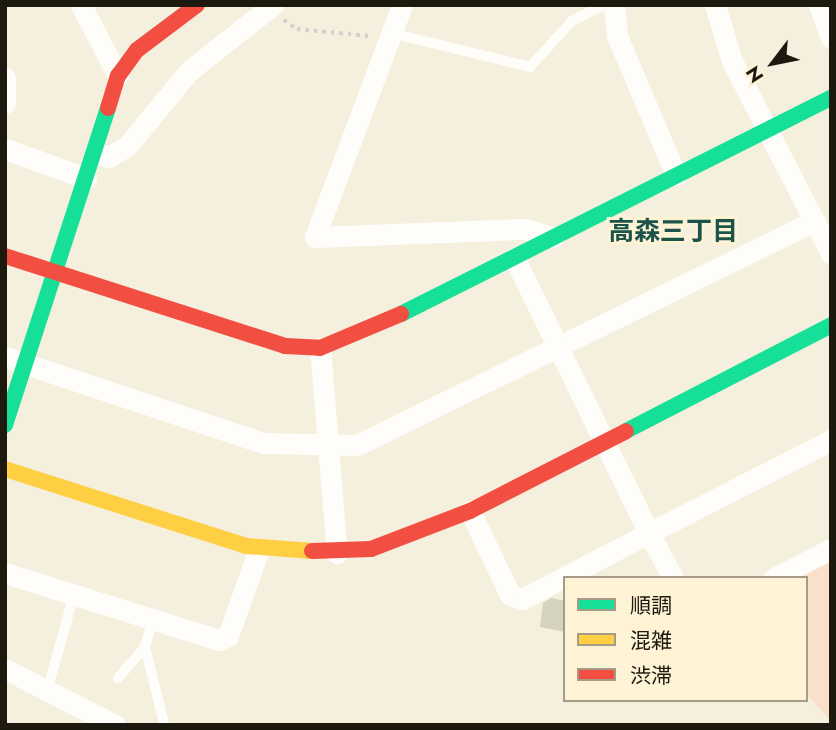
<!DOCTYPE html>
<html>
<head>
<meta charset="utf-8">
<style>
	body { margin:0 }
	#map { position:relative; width:836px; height:730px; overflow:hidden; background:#f5efde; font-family:Jost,"Noto Sans JP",sans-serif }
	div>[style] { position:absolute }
	.green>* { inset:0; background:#f9e0cb }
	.building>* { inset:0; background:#d5d2bf }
	.path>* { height:3.5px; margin-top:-1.75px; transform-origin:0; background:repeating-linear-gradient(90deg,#d1d0ca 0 3.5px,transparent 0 8.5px) }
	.lane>* { height:10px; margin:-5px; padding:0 5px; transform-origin:5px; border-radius:5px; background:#fefdfa }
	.street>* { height:21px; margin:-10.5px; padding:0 10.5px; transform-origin:10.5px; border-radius:10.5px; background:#fefdfa }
	.fast>* { height:16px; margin:-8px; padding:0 8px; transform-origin:8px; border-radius:8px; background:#16e098 }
	.slow>* { height:16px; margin:-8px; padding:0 8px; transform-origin:8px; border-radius:8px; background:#ffcf43 }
	.jam>* { height:16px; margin:-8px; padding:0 8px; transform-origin:8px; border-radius:8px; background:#f24e42 }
	span { translate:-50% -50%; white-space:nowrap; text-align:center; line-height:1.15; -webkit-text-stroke:6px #fef3d5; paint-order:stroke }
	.neighbourhood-label { font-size:26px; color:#1c534a; font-weight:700 }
	.frame { position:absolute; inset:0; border:7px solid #1d190f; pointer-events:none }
	.legend { position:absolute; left:563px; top:576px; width:245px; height:126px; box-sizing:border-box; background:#fef3d5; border:2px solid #a49c86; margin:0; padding:9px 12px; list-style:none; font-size:21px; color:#1d190f }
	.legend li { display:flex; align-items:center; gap:14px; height:35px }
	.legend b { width:35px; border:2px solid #a49c86 }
	.north { position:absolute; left:738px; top:28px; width:70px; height:70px; -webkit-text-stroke:5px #fef3d5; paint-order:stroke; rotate:238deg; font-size:19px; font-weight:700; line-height:28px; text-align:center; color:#1d190f }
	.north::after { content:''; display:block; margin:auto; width:24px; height:32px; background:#1d190f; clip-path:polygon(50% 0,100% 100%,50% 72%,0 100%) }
</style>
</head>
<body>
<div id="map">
	<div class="green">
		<div style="clip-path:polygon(831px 559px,831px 721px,806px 694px,806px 578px,793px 578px)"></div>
	</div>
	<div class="building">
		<div style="clip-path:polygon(551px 598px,565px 601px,565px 632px,540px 627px,543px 603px)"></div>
	</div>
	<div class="path">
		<div style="left:284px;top:20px;width:16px;rotate:35deg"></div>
		<div style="left:297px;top:29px;width:73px;rotate:5.5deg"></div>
	</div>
	<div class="lane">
		<div style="left:391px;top:33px;width:143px;rotate:13.7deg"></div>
		<div style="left:530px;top:67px;width:62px;rotate:-47.6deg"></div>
		<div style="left:572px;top:21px;width:35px;rotate:-27deg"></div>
		<div style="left:153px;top:619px;width:29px;rotate:106deg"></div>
		<div style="left:145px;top:647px;width:78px;rotate:76deg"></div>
		<div style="left:118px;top:678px;width:41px;rotate:-48.9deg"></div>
		<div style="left:48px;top:688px;width:98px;rotate:-74.5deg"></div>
	</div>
	<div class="street">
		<div style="left:81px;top:5px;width:80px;rotate:62.5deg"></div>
		<div style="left:402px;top:5px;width:248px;rotate:110.6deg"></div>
		<div style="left:315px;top:237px;width:210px;rotate:-2.2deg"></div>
		<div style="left:525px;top:229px;width:29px;rotate:16deg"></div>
		<div style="left:614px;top:5px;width:31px;rotate:84deg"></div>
		<div style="left:617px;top:36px;width:151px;rotate:67deg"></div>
		<div style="left:715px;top:5px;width:59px;rotate:73.1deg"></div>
		<div style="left:732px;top:61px;width:217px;rotate:62.8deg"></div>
		<div style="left:819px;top:5px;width:35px;rotate:70deg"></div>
		<div style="left:5px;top:78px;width:25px;rotate:90deg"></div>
		<div style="left:5px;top:149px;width:86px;rotate:19.7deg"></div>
		<div style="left:95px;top:153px;width:15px;rotate:16deg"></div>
		<div style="left:109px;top:157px;width:22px;rotate:-32deg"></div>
		<div style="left:128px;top:145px;width:96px;rotate:-50.5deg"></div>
		<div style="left:189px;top:71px;width:107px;rotate:-38.2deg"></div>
		<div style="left:320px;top:348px;width:206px;rotate:85.3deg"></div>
		<div style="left:5px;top:357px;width:273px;rotate:18.4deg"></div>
		<div style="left:264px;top:443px;width:93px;rotate:1.2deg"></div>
		<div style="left:357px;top:445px;width:509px;rotate:-26.11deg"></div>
		<div style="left:470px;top:511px;width:93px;rotate:64.5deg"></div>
		<div style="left:510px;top:595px;width:13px;rotate:18deg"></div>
		<div style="left:522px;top:599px;width:143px;rotate:-27.5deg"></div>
		<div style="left:649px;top:533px;width:306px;rotate:-116.1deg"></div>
		<div style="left:5px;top:573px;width:224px;rotate:17.4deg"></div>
		<div style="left:219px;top:640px;width:10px;rotate:-24deg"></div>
		<div style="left:228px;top:636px;width:92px;rotate:-70.4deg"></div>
		<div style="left:673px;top:578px;width:51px;rotate:-118.1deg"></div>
		<div style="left:649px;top:533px;width:204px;rotate:-27.1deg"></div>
		<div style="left:774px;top:578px;width:64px;rotate:-27deg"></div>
		<div style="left:5px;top:669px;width:123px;rotate:27deg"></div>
	</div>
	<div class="fast">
		<div style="left:401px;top:314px;width:481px;rotate:-26.7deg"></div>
		<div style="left:5px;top:425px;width:333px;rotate:-72deg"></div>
		<div style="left:626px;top:431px;width:231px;rotate:-27.3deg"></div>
	</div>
	<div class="slow">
		<div style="left:5px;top:469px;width:253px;rotate:17.7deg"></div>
		<div style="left:246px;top:546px;width:66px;rotate:4.3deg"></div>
	</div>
	<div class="jam">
		<div style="left:108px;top:108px;width:34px;rotate:-73deg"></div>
		<div style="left:118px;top:76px;width:32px;rotate:-54deg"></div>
		<div style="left:137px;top:50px;width:75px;rotate:-36.9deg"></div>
		<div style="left:5px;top:256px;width:294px;rotate:17.8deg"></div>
		<div style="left:285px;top:346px;width:35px;rotate:3deg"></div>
		<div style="left:320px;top:348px;width:88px;rotate:-22.8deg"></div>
		<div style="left:312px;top:551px;width:59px;rotate:-1.9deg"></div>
		<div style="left:371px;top:549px;width:106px;rotate:-21deg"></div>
		<div style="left:470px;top:511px;width:175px;rotate:-27.1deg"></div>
	</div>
	<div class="neighbourhood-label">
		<span style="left:673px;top:232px">高森三丁目</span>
	</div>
	<div class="frame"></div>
	<ul class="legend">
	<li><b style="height:9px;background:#16e098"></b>順調</li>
	<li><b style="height:9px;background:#ffcf43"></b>混雑</li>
	<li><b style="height:9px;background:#f24e42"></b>渋滞</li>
	</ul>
	<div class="north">N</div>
</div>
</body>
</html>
